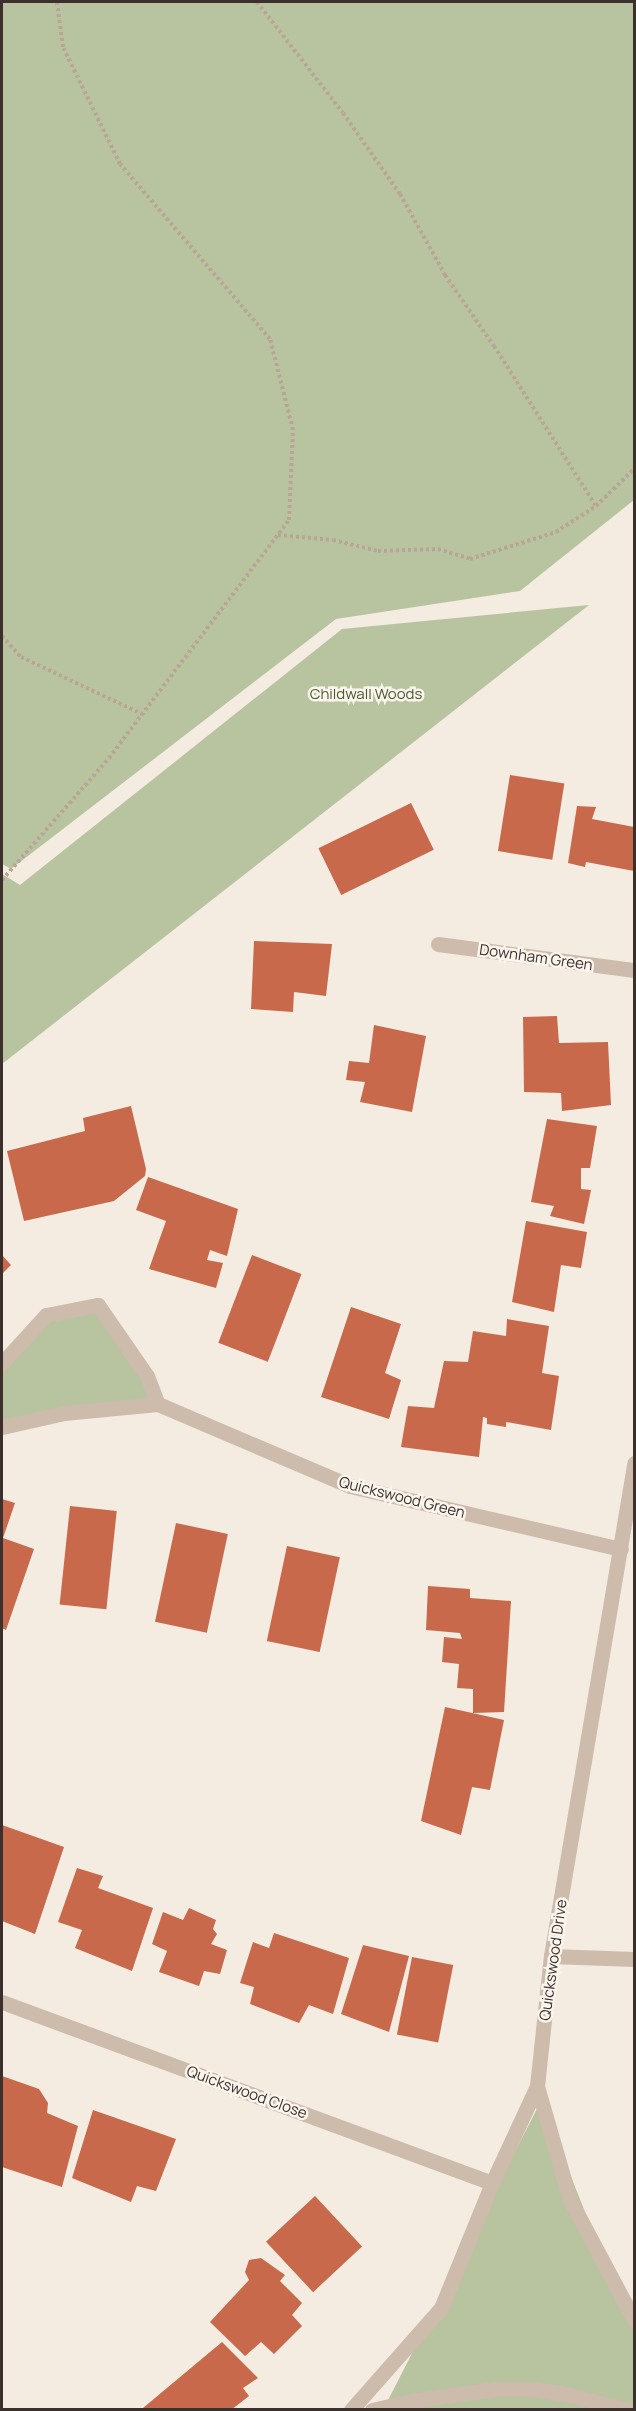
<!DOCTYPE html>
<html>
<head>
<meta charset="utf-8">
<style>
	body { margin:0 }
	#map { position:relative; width:636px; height:2411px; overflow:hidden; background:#f4ebe1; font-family:Manrope,sans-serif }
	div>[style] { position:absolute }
	.green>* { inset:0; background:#b8c4a0 }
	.building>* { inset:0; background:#c8694b; transform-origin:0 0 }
	.path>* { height:4px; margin-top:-2px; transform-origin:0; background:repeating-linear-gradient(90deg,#b9a596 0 3px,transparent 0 6px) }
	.minor>* { height:15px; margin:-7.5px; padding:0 7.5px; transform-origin:7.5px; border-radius:7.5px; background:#cdbbac }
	span { translate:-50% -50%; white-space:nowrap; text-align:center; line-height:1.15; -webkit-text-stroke:5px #fbf5ee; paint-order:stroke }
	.park-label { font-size:15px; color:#4a5a2e }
	.street-label { font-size:15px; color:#3b302b }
	.frame { position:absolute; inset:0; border:3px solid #3b302b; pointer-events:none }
</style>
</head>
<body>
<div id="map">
	<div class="green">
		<div style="clip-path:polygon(2px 2px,634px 2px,634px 500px,520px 591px,336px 619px,11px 869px,2px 864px)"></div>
		<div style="clip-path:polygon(589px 605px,2px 1064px,2px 874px,20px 885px,342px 629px)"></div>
		<div style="clip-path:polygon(98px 1305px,158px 1404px,2px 1427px,2px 1363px,46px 1315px)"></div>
		<div style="clip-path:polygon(541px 2101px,616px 2290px,634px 2314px,634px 2409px,383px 2410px)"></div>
	</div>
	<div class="building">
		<div style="left:510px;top:775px;width:55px;height:77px;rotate:9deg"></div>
		<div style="left:411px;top:803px;width:52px;height:103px;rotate:64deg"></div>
		<div style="clip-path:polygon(577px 806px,596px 807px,592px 819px,634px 827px,634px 871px,586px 862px,585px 867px,568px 863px)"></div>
		<div style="clip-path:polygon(254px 941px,332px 944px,326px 996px,294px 992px,293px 1012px,251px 1009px)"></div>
		<div style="clip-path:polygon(557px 1016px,559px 1043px,608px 1042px,611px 1105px,562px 1111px,561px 1093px,524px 1092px,523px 1017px)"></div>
		<div style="clip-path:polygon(374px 1025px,426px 1036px,412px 1112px,360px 1102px,365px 1082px,346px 1080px,349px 1061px,369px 1063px)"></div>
		<div style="clip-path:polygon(131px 1106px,146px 1169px,145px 1176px,114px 1201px,24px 1221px,7px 1151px,85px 1131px,83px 1118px)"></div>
		<div style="clip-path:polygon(547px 1119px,597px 1126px,590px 1168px,581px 1168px,581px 1189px,591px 1190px,584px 1224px,550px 1216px,554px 1206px,531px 1202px)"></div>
		<div style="clip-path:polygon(148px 1177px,238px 1209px,227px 1256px,210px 1250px,207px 1260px,223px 1263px,216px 1288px,149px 1269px,166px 1221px,136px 1210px)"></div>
		<div style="clip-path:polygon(526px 1221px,587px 1232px,581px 1268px,561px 1265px,554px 1312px,512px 1302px)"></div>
		<div style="clip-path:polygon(2px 1255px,11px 1265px,2px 1274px)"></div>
		<div style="left:252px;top:1255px;width:53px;height:94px;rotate:21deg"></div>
		<div style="clip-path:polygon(351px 1307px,401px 1324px,385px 1373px,401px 1380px,389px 1419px,321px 1397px)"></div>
		<div style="clip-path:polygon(507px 1319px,549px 1326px,542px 1373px,559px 1376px,551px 1430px,506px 1422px,506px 1427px,487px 1424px,487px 1418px,483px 1417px,479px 1457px,401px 1447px,408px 1406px,434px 1408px,444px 1361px,468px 1362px,473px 1331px,506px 1336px)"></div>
		<div style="clip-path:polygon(2px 1499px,15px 1503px,3px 1538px,34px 1549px,6px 1630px,2px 1628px)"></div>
		<div style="left:70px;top:1506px;width:47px;height:99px;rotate:6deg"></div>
		<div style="left:176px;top:1523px;width:53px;height:101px;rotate:12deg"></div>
		<div style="left:287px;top:1546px;width:54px;height:97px;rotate:12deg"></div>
		<div style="clip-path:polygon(428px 1586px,470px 1589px,470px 1598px,511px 1601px,504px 1712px,473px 1713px,473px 1689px,457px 1688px,459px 1664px,442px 1662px,444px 1637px,462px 1639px,460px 1633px,426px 1630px)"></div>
		<div style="clip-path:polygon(445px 1707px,504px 1720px,490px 1790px,472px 1787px,461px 1835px,421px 1821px)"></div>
		<div style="clip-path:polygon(2px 1825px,64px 1847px,35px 1934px,2px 1921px)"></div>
		<div style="clip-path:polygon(77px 1868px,103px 1876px,98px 1888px,153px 1908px,132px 1971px,75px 1948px,82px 1930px,58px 1922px)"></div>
		<div style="clip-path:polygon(189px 1908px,216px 1920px,213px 1929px,217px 1934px,211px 1944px,227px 1950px,220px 1974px,204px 1971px,199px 1986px,159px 1972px,167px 1951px,152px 1944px,163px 1912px,183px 1920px)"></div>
		<div style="clip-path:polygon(274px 1933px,349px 1958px,333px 2014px,309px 2005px,299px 2023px,250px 2004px,254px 1987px,240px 1983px,253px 1942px,269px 1948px)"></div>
		<div style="clip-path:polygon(363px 1945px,409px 1956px,389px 2032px,341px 2014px)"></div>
		<div style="left:412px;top:1957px;width:42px;height:79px;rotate:11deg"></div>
		<div style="clip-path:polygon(2px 2076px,39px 2089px,48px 2103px,47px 2113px,78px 2126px,62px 2187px,2px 2167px)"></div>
		<div style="clip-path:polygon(93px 2110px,176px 2139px,156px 2191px,137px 2186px,131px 2202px,72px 2178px)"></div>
		<div style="left:315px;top:2196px;width:69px;height:67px;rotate:47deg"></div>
		<div style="clip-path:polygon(261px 2258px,285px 2275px,280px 2281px,302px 2303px,292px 2315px,302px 2326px,274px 2354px,261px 2342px,245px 2356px,210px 2322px,249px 2280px,245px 2272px,249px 2260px)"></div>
		<div style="clip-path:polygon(222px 2342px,258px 2378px,243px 2388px,249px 2396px,231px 2410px,143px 2408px)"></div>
	</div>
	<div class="path">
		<div style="left:257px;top:2px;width:140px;rotate:52.2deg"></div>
		<div style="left:343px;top:113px;width:99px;rotate:54.9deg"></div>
		<div style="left:400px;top:194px;width:93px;rotate:60.9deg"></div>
		<div style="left:445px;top:275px;width:86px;rotate:55.4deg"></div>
		<div style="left:494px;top:346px;width:190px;rotate:57.5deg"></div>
		<div style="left:278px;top:535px;width:55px;rotate:5.2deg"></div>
		<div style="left:333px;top:540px;width:46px;rotate:13.7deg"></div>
		<div style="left:378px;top:551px;width:60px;rotate:-1.9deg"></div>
		<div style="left:438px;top:549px;width:34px;rotate:17deg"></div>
		<div style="left:470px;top:559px;width:90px;rotate:-17.4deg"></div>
		<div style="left:556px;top:532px;width:48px;rotate:-33deg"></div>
		<div style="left:596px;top:506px;width:53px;rotate:-44.2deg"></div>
		<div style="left:2px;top:636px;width:28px;rotate:48deg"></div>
		<div style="left:21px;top:657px;width:134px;rotate:25.2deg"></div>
		<div style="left:2px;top:880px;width:162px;rotate:-48.7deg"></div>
		<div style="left:109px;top:758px;width:298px;rotate:-52.9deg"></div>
		<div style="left:289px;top:520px;width:90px;rotate:-87.5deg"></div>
		<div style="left:293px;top:430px;width:94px;rotate:-104.2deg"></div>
		<div style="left:270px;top:339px;width:230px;rotate:-130.6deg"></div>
		<div style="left:120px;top:164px;width:130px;rotate:-116deg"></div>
		<div style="left:63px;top:47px;width:45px;rotate:-97.6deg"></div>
	</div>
	<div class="minor">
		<div style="left:438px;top:944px;width:198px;rotate:7.6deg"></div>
		<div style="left:2px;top:1363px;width:65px;rotate:-47.5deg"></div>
		<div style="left:46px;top:1315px;width:53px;rotate:-10.9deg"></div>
		<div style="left:98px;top:1305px;width:86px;rotate:55.4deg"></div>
		<div style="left:147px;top:1376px;width:30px;rotate:69deg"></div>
		<div style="left:2px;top:1427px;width:64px;rotate:-12.7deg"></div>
		<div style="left:64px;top:1413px;width:94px;rotate:-5.5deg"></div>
		<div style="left:158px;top:1404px;width:209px;rotate:23.1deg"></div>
		<div style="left:350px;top:1486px;width:278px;rotate:13.1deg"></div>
		<div style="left:551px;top:1956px;width:83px;rotate:2.1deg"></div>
		<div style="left:2px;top:2002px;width:522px;rotate:20.27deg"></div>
		<div style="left:537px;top:2086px;width:119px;rotate:73.9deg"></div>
		<div style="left:570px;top:2200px;width:136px;rotate:61.9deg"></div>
		<div style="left:351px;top:2410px;width:136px;rotate:-48.6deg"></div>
		<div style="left:441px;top:2308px;width:135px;rotate:-67.8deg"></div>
		<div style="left:492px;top:2183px;width:107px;rotate:-65.1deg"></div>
		<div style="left:537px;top:2086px;width:131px;rotate:-83.9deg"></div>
		<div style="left:551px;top:1956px;width:500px;rotate:-80.4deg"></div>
		<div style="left:372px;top:2410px;width:39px;rotate:-13deg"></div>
		<div style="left:410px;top:2401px;width:85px;rotate:-8.1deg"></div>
		<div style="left:494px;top:2389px;width:37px"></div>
		<div style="left:531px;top:2389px;width:36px;rotate:8deg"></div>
		<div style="left:567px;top:2394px;width:61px;rotate:15.2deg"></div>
	</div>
	<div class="park-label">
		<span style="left:366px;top:694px">Childwall Woods</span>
	</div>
	<div class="street-label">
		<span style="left:536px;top:957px;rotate:8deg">Downham Green</span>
		<span style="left:402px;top:1497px;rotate:14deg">Quickswood Green</span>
		<span style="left:553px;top:1960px;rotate:-82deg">Quickswood Drive</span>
		<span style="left:247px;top:2092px;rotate:20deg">Quickswood Close</span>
	</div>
	<div class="frame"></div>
</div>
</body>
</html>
